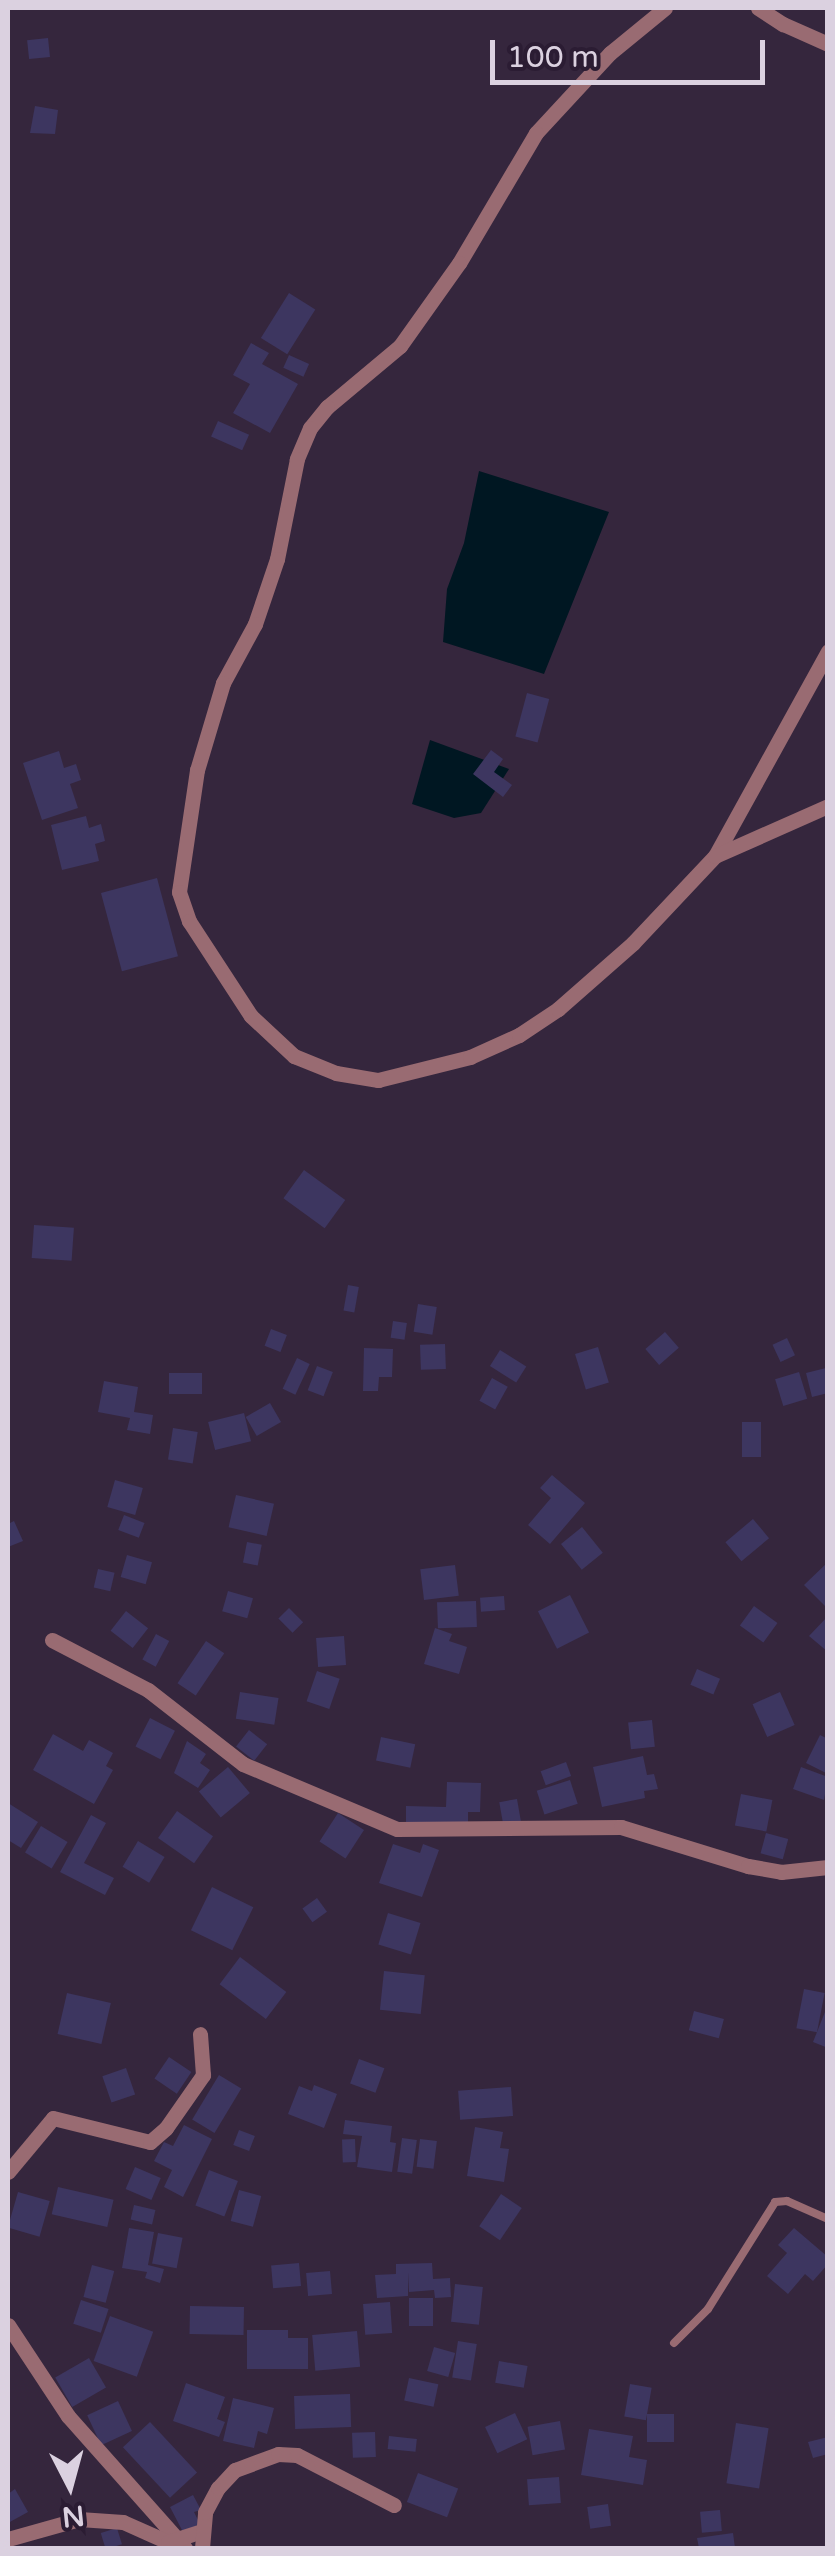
<!DOCTYPE html>
<html>
<head>
<meta charset="utf-8">
<style>
	body { margin:0 }
	#map { position:relative; width:835px; height:2556px; overflow:hidden; background:#35263d; font-family:"Varela Round",sans-serif }
	div>[style] { position:absolute }
	.water>* { inset:0; background:#001722 }
	.building>* { inset:0; background:#3d3660; transform-origin:0 0 }
	.lane>* { height:8px; margin:-4px; padding:0 4px; transform-origin:4px; border-radius:4px; background:#996b72 }
	.street>* { height:15px; margin:-7.5px; padding:0 7.5px; transform-origin:7.5px; border-radius:7.5px; background:#996b72 }
	span { translate:-50% -50%; white-space:nowrap; text-align:center; line-height:1.15; -webkit-text-stroke:8px #2b1c33; paint-order:stroke }
	.frame { position:absolute; inset:0; border:10px solid #dbd1e0; pointer-events:none }
	.north { position:absolute; left:20px; top:2436px; width:100px; height:100px; -webkit-text-stroke:8px #2b1c33; paint-order:stroke; rotate:174deg; font-size:28px; font-weight:700; line-height:40px; text-align:center; color:#dbd1e0 }
	.north::after { content:''; display:block; margin:auto; width:35px; height:45px; background:#dbd1e0; clip-path:polygon(50% 0,100% 100%,50% 72%,0 100%) }
	.scale { position:absolute; left:490px; top:40px; width:275px; height:45px; box-sizing:border-box; border:5px solid #dbd1e0; border-top:0; padding-left:12px; font-size:30px; line-height:35px; white-space:nowrap; color:#dbd1e0; -webkit-text-stroke:8px #2b1c33; paint-order:stroke }
</style>
</head>
<body>
<div id="map">
	<div class="water">
		<div style="clip-path:polygon(479px 471px,609px 512px,544px 674px,443px 642px,447px 589px,464px 543px)"></div>
		<div style="clip-path:polygon(430px 740px,509px 769px,481px 813px,454px 818px,412px 804px)"></div>
	</div>
	<div class="building">
		<div style="left:48px;top:38px;width:19px;height:21px;rotate:84deg"></div>
		<div style="clip-path:polygon(35px 106px,58px 110px,55px 134px,30px 133px)"></div>
		<div style="left:289px;top:293px;width:31px;height:53px;rotate:32deg"></div>
		<div style="clip-path:polygon(251px 343px,269px 353px,262px 364px,298px 384px,270px 433px,233px 413px,250px 384px,233px 375px)"></div>
		<div style="left:289px;top:355px;width:22px;height:14px;rotate:24deg"></div>
		<div style="left:218px;top:421px;width:34px;height:17px;rotate:24deg"></div>
		<div style="left:527px;top:693px;width:23px;height:45px;rotate:15deg"></div>
		<div style="clip-path:polygon(491px 750px,503px 759px,494px 772px,512px 785px,503px 797px,473px 774px)"></div>
		<div style="clip-path:polygon(59px 751px,64px 768px,76px 764px,81px 780px,70px 784px,78px 808px,42px 820px,23px 763px)"></div>
		<div style="clip-path:polygon(86px 816px,89px 828px,101px 824px,105px 841px,95px 844px,99px 861px,62px 870px,51px 825px)"></div>
		<div style="left:157px;top:878px;width:81px;height:58px;rotate:75deg"></div>
		<div style="left:304px;top:1170px;width:51px;height:35px;rotate:36deg"></div>
		<div style="left:34px;top:1225px;width:40px;height:33px;rotate:4deg"></div>
		<div style="left:348px;top:1285px;width:11px;height:26px;rotate:10deg"></div>
		<div style="left:418px;top:1304px;width:19px;height:28px;rotate:9deg"></div>
		<div style="left:393px;top:1321px;width:14px;height:17px;rotate:8deg"></div>
		<div style="left:271px;top:1329px;width:17px;height:18px;rotate:21deg"></div>
		<div style="left:665px;top:1332px;width:21px;height:26px;rotate:49deg"></div>
		<div style="left:787px;top:1338px;width:19px;height:16px;rotate:65deg"></div>
		<div style="left:445px;top:1344px;width:25px;height:25px;rotate:88deg"></div>
		<div style="left:598px;top:1347px;width:37px;height:24px;rotate:73deg"></div>
		<div style="clip-path:polygon(364px 1348px,393px 1349px,392px 1377px,379px 1377px,378px 1391px,363px 1391px)"></div>
		<div style="left:500px;top:1350px;width:31px;height:19px;rotate:32deg"></div>
		<div style="left:297px;top:1358px;width:14px;height:34px;rotate:25deg"></div>
		<div style="left:317px;top:1366px;width:17px;height:26px;rotate:21deg"></div>
		<div style="clip-path:polygon(826px 1368px,828px 1393px,812px 1397px,806px 1373px)"></div>
		<div style="left:799px;top:1372px;width:28px;height:25px;rotate:73deg"></div>
		<div style="left:169px;top:1373px;width:33px;height:21px"></div>
		<div style="left:492px;top:1378px;width:18px;height:26px;rotate:29deg"></div>
		<div style="clip-path:polygon(104px 1381px,138px 1387px,134px 1412px,153px 1415px,150px 1434px,127px 1430px,130px 1418px,98px 1412px)"></div>
		<div style="left:270px;top:1403px;width:22px;height:28px;rotate:60deg"></div>
		<div style="left:244px;top:1413px;width:29px;height:37px;rotate:76deg"></div>
		<div style="left:742px;top:1422px;width:19px;height:35px"></div>
		<div style="left:173px;top:1428px;width:25px;height:32px;rotate:9deg"></div>
		<div style="clip-path:polygon(552px 1475px,585px 1503px,550px 1544px,528px 1525px,551px 1498px,540px 1488px)"></div>
		<div style="left:115px;top:1480px;width:29px;height:28px;rotate:16deg"></div>
		<div style="left:236px;top:1495px;width:39px;height:33px;rotate:13deg"></div>
		<div style="left:124px;top:1515px;width:22px;height:16px;rotate:21deg"></div>
		<div style="left:753px;top:1519px;width:25px;height:36px;rotate:50deg"></div>
		<div style="clip-path:polygon(14px 1521px,23px 1541px,8px 1547px,8px 1524px)"></div>
		<div style="left:582px;top:1527px;width:33px;height:27px;rotate:51deg"></div>
		<div style="left:247px;top:1542px;width:15px;height:21px;rotate:11deg"></div>
		<div style="left:127px;top:1555px;width:26px;height:23px;rotate:16deg"></div>
		<div style="clip-path:polygon(828px 1562px,828px 1609px,804px 1585px)"></div>
		<div style="left:455px;top:1565px;width:31px;height:35px;rotate:83deg"></div>
		<div style="left:98px;top:1569px;width:17px;height:19px;rotate:13deg"></div>
		<div style="left:228px;top:1591px;width:26px;height:21px;rotate:16deg"></div>
		<div style="left:570px;top:1595px;width:42px;height:36px;rotate:63deg"></div>
		<div style="left:504px;top:1596px;width:14px;height:24px;rotate:86deg"></div>
		<div style="left:476px;top:1601px;width:26px;height:39px;rotate:88deg"></div>
		<div style="left:754px;top:1606px;width:29px;height:24px;rotate:36deg"></div>
		<div style="left:289px;top:1608px;width:20px;height:15px;rotate:45deg"></div>
		<div style="left:126px;top:1611px;width:28px;height:25px;rotate:38deg"></div>
		<div style="clip-path:polygon(828px 1616px,828px 1652px,809px 1636px)"></div>
		<div style="clip-path:polygon(435px 1628px,452px 1634px,449px 1641px,467px 1647px,459px 1674px,424px 1664px)"></div>
		<div style="left:156px;top:1634px;width:15px;height:29px;rotate:28deg"></div>
		<div style="left:344px;top:1636px;width:29px;height:28px;rotate:86deg"></div>
		<div style="left:206px;top:1641px;width:22px;height:51px;rotate:34deg"></div>
		<div style="left:697px;top:1669px;width:25px;height:17px;rotate:23deg"></div>
		<div style="left:317px;top:1671px;width:24px;height:32px;rotate:19deg"></div>
		<div style="left:240px;top:1692px;width:39px;height:27px;rotate:9deg"></div>
		<div style="left:780px;top:1692px;width:36px;height:30px;rotate:66deg"></div>
		<div style="left:150px;top:1718px;width:28px;height:32px;rotate:27deg"></div>
		<div style="left:652px;top:1720px;width:27px;height:24px;rotate:84deg"></div>
		<div style="left:249px;top:1730px;width:23px;height:21px;rotate:38deg"></div>
		<div style="clip-path:polygon(53px 1734px,83px 1751px,89px 1740px,113px 1753px,106px 1766px,113px 1770px,94px 1804px,33px 1770px)"></div>
		<div style="clip-path:polygon(820px 1735px,828px 1739px,828px 1774px,806px 1763px)"></div>
		<div style="left:381px;top:1737px;width:35px;height:24px;rotate:12deg"></div>
		<div style="clip-path:polygon(187px 1741px,206px 1754px,200px 1763px,210px 1770px,198px 1788px,174px 1773px)"></div>
		<div style="clip-path:polygon(643px 1756px,647px 1775px,654px 1774px,658px 1789px,644px 1791px,645px 1798px,602px 1807px,593px 1767px)"></div>
		<div style="left:566px;top:1762px;width:15px;height:27px;rotate:70deg"></div>
		<div style="left:228px;top:1767px;width:34px;height:38px;rotate:50deg"></div>
		<div style="clip-path:polygon(801px 1767px,828px 1777px,824px 1800px,793px 1789px)"></div>
		<div style="left:570px;top:1780px;width:25px;height:35px;rotate:72deg"></div>
		<div style="clip-path:polygon(447px 1782px,481px 1783px,480px 1812px,468px 1812px,468px 1824px,406px 1822px,406px 1806px,446px 1807px)"></div>
		<div style="left:741px;top:1794px;width:32px;height:32px;rotate:11deg"></div>
		<div style="left:517px;top:1799px;width:23px;height:18px;rotate:80deg"></div>
		<div style="clip-path:polygon(8px 1803px,38px 1822px,21px 1848px,8px 1840px)"></div>
		<div style="left:177px;top:1811px;width:44px;height:33px;rotate:35deg"></div>
		<div style="left:338px;top:1813px;width:31px;height:34px;rotate:33deg"></div>
		<div style="clip-path:polygon(91px 1815px,106px 1823px,84px 1863px,114px 1878px,105px 1895px,60px 1872px)"></div>
		<div style="left:41px;top:1826px;width:31px;height:31px;rotate:31deg"></div>
		<div style="left:766px;top:1833px;width:23px;height:21px;rotate:15deg"></div>
		<div style="left:138px;top:1841px;width:31px;height:30px;rotate:31deg"></div>
		<div style="clip-path:polygon(393px 1844px,420px 1853px,423px 1844px,439px 1850px,422px 1897px,379px 1883px)"></div>
		<div style="left:212px;top:1887px;width:46px;height:48px;rotate:26deg"></div>
		<div style="left:317px;top:1898px;width:17px;height:18px;rotate:54deg"></div>
		<div style="left:388px;top:1913px;width:34px;height:33px;rotate:17deg"></div>
		<div style="left:240px;top:1957px;width:58px;height:34px;rotate:37deg"></div>
		<div style="left:384px;top:1971px;width:41px;height:39px;rotate:6deg"></div>
		<div style="left:804px;top:1989px;width:21px;height:40px;rotate:11deg"></div>
		<div style="left:67px;top:1993px;width:45px;height:42px;rotate:13deg"></div>
		<div style="clip-path:polygon(827px 2007px,828px 2007px,828px 2048px,813px 2042px)"></div>
		<div style="left:694px;top:2011px;width:31px;height:20px;rotate:15deg"></div>
		<div style="left:169px;top:2057px;width:27px;height:26px;rotate:34deg"></div>
		<div style="left:359px;top:2059px;width:27px;height:26px;rotate:20deg"></div>
		<div style="left:126px;top:2068px;width:28px;height:25px;rotate:71deg"></div>
		<div style="left:219px;top:2075px;width:26px;height:52px;rotate:31deg"></div>
		<div style="clip-path:polygon(314px 2085px,337px 2094px,324px 2128px,288px 2114px,299px 2086px,312px 2091px)"></div>
		<div style="left:511px;top:2087px;width:29px;height:53px;rotate:86deg"></div>
		<div style="clip-path:polygon(345px 2120px,392px 2126px,390px 2142px,396px 2143px,392px 2172px,357px 2167px,362px 2136px,343px 2134px)"></div>
		<div style="clip-path:polygon(184px 2125px,212px 2139px,183px 2197px,164px 2187px,172px 2170px,154px 2161px,164px 2142px,173px 2146px)"></div>
		<div style="clip-path:polygon(475px 2127px,503px 2132px,500px 2148px,509px 2149px,504px 2182px,467px 2176px)"></div>
		<div style="left:239px;top:2130px;width:17px;height:16px;rotate:21deg"></div>
		<div style="left:402px;top:2138px;width:15px;height:34px;rotate:8deg"></div>
		<div style="left:355px;top:2139px;width:23px;height:13px;rotate:88deg"></div>
		<div style="left:420px;top:2139px;width:17px;height:28px;rotate:7deg"></div>
		<div style="left:135px;top:2167px;width:28px;height:24px;rotate:23deg"></div>
		<div style="left:209px;top:2170px;width:31px;height:38px;rotate:21deg"></div>
		<div style="left:58px;top:2187px;width:57px;height:28px;rotate:13deg"></div>
		<div style="left:239px;top:2190px;width:23px;height:32px;rotate:15deg"></div>
		<div style="left:18px;top:2192px;width:33px;height:37px;rotate:16deg"></div>
		<div style="left:501px;top:2194px;width:25px;height:39px;rotate:34deg"></div>
		<div style="left:134px;top:2205px;width:22px;height:15px;rotate:13deg"></div>
		<div style="clip-path:polygon(129px 2228px,154px 2232px,148px 2265px,164px 2269px,160px 2283px,145px 2278px,147px 2272px,122px 2268px)"></div>
		<div style="clip-path:polygon(794px 2228px,828px 2257px,828px 2264px,813px 2281px,805px 2274px,788px 2294px,767px 2276px,787px 2253px,778px 2245px)"></div>
		<div style="left:158px;top:2233px;width:25px;height:31px;rotate:11deg"></div>
		<div style="left:299px;top:2263px;width:23px;height:28px;rotate:85deg"></div>
		<div style="clip-path:polygon(432px 2263px,433px 2279px,450px 2278px,451px 2297px,435px 2298px,434px 2290px,409px 2292px,408px 2272px,408px 2296px,377px 2298px,375px 2275px,396px 2274px,396px 2264px)"></div>
		<div style="left:92px;top:2265px;width:23px;height:33px;rotate:15deg"></div>
		<div style="left:330px;top:2271px;width:23px;height:24px;rotate:85deg"></div>
		<div style="left:455px;top:2284px;width:28px;height:38px;rotate:6deg"></div>
		<div style="left:433px;top:2298px;width:28px;height:24px;rotate:90deg"></div>
		<div style="left:81px;top:2300px;width:29px;height:25px;rotate:18deg"></div>
		<div style="left:390px;top:2302px;width:31px;height:27px;rotate:86deg"></div>
		<div style="left:190px;top:2306px;width:54px;height:28px;rotate:1deg"></div>
		<div style="left:110px;top:2316px;width:46px;height:48px;rotate:20deg"></div>
		<div style="clip-path:polygon(247px 2330px,288px 2330px,288px 2338px,308px 2338px,308px 2369px,247px 2369px)"></div>
		<div style="left:357px;top:2331px;width:36px;height:45px;rotate:85deg"></div>
		<div style="left:458px;top:2341px;width:19px;height:37px;rotate:9deg"></div>
		<div style="left:434px;top:2347px;width:22px;height:25px;rotate:16deg"></div>
		<div style="left:89px;top:2358px;width:34px;height:39px;rotate:60deg"></div>
		<div style="left:499px;top:2361px;width:29px;height:22px;rotate:10deg"></div>
		<div style="left:409px;top:2378px;width:30px;height:23px;rotate:12deg"></div>
		<div style="clip-path:polygon(186px 2383px,225px 2397px,217px 2419px,225px 2422px,219px 2437px,173px 2421px)"></div>
		<div style="left:630px;top:2384px;width:22px;height:33px;rotate:10deg"></div>
		<div style="left:350px;top:2394px;width:33px;height:56px;rotate:88deg"></div>
		<div style="clip-path:polygon(233px 2398px,274px 2408px,267px 2434px,258px 2431px,254px 2448px,223px 2441px)"></div>
		<div style="left:118px;top:2401px;width:33px;height:34px;rotate:65deg"></div>
		<div style="left:515px;top:2413px;width:29px;height:33px;rotate:65deg"></div>
		<div style="left:674px;top:2414px;width:28px;height:27px;rotate:90deg"></div>
		<div style="left:560px;top:2421px;width:29px;height:33px;rotate:80deg"></div>
		<div style="left:150px;top:2422px;width:69px;height:37px;rotate:47deg"></div>
		<div style="left:736px;top:2423px;width:33px;height:61px;rotate:9deg"></div>
		<div style="clip-path:polygon(589px 2429px,633px 2436px,629px 2457px,647px 2460px,643px 2485px,581px 2475px)"></div>
		<div style="left:375px;top:2432px;width:25px;height:23px;rotate:88deg"></div>
		<div style="left:389px;top:2436px;width:28px;height:13px;rotate:6deg"></div>
		<div style="clip-path:polygon(828px 2437px,828px 2454px,813px 2458px,808px 2442px)"></div>
		<div style="left:418px;top:2473px;width:43px;height:31px;rotate:21deg"></div>
		<div style="left:559px;top:2477px;width:26px;height:32px;rotate:86deg"></div>
		<div style="clip-path:polygon(15px 2489px,28px 2512px,8px 2523px,8px 2494px)"></div>
		<div style="clip-path:polygon(193px 2495px,201px 2510px,194px 2512px,200px 2524px,183px 2532px,170px 2507px)"></div>
		<div style="left:608px;top:2504px;width:22px;height:21px;rotate:82deg"></div>
		<div style="left:720px;top:2510px;width:21px;height:20px;rotate:85deg"></div>
		<div style="left:117px;top:2528px;width:17px;height:17px;rotate:73deg"></div>
		<div style="clip-path:polygon(733px 2533px,735px 2548px,699px 2548px,697px 2538px)"></div>
	</div>
	<div class="lane">
		<div style="left:674px;top:2343px;width:48px;rotate:-45deg"></div>
		<div style="left:708px;top:2309px;width:126px;rotate:-57.9deg"></div>
		<div style="left:775px;top:2202px;width:12px;rotate:-5deg"></div>
		<div style="left:787px;top:2201px;width:45px;rotate:23.7deg"></div>
	</div>
	<div class="street">
		<div style="left:665px;top:8px;width:71px;rotate:140.7deg"></div>
		<div style="left:610px;top:53px;width:109px;rotate:132.8deg"></div>
		<div style="left:536px;top:133px;width:151px;rotate:120.6deg"></div>
		<div style="left:459px;top:263px;width:102px;rotate:125.4deg"></div>
		<div style="left:400px;top:346px;width:95px;rotate:140.1deg"></div>
		<div style="left:327px;top:407px;width:27px;rotate:129deg"></div>
		<div style="left:310px;top:428px;width:34px;rotate:113deg"></div>
		<div style="left:297px;top:459px;width:102px;rotate:101.3deg"></div>
		<div style="left:277px;top:559px;width:69px;rotate:108.7deg"></div>
		<div style="left:255px;top:624px;width:67px;rotate:118.5deg"></div>
		<div style="left:223px;top:683px;width:91px;rotate:106.6deg"></div>
		<div style="left:197px;top:770px;width:123px;rotate:98.4deg"></div>
		<div style="left:179px;top:892px;width:31px;rotate:71deg"></div>
		<div style="left:189px;top:921px;width:113px;rotate:56.9deg"></div>
		<div style="left:251px;top:1016px;width:59px;rotate:42.9deg"></div>
		<div style="left:294px;top:1056px;width:45px;rotate:22deg"></div>
		<div style="left:336px;top:1073px;width:43px;rotate:9.5deg"></div>
		<div style="left:378px;top:1080px;width:95px;rotate:-14deg"></div>
		<div style="left:470px;top:1057px;width:54px;rotate:-24.2deg"></div>
		<div style="left:519px;top:1035px;width:47px;rotate:-33.7deg"></div>
		<div style="left:558px;top:1009px;width:100px;rotate:-41.3deg"></div>
		<div style="left:633px;top:943px;width:120px;rotate:-46.7deg"></div>
		<div style="left:715px;top:856px;width:234px;rotate:-61.1deg"></div>
		<div style="left:758px;top:8px;width:30px;rotate:33deg"></div>
		<div style="left:783px;top:24px;width:49px;rotate:24deg"></div>
		<div style="left:715px;top:856px;width:124px;rotate:-23.9deg"></div>
		<div style="left:52px;top:1640px;width:108px;rotate:27.5deg"></div>
		<div style="left:148px;top:1690px;width:120px;rotate:37.9deg"></div>
		<div style="left:243px;top:1764px;width:167px;rotate:22.9deg"></div>
		<div style="left:397px;top:1829px;width:224px;rotate:-0.5deg"></div>
		<div style="left:621px;top:1827px;width:133px;rotate:17.1deg"></div>
		<div style="left:748px;top:1866px;width:34px;rotate:10deg"></div>
		<div style="left:781px;top:1872px;width:47px;rotate:-6.1deg"></div>
		<div style="left:8px;top:2172px;width:70px;rotate:-50.2deg"></div>
		<div style="left:53px;top:2118px;width:100px;rotate:13.9deg"></div>
		<div style="left:150px;top:2142px;width:21px;rotate:-41deg"></div>
		<div style="left:166px;top:2128px;width:65px;rotate:-55.1deg"></div>
		<div style="left:203px;top:2075px;width:41px;rotate:-94.2deg"></div>
		<div style="left:8px;top:2325px;width:109px;rotate:56.6deg"></div>
		<div style="left:68px;top:2416px;width:176px;rotate:48.4deg"></div>
		<div style="left:8px;top:2539px;width:74px;rotate:-15.7deg"></div>
		<div style="left:79px;top:2519px;width:44px;rotate:3.9deg"></div>
		<div style="left:123px;top:2522px;width:49px;rotate:24deg"></div>
		<div style="left:168px;top:2542px;width:36px;rotate:-18deg"></div>
		<div style="left:202px;top:2548px;width:36px;rotate:-85deg"></div>
		<div style="left:205px;top:2512px;width:27px;rotate:-62deg"></div>
		<div style="left:218px;top:2488px;width:25px;rotate:-47deg"></div>
		<div style="left:235px;top:2470px;width:46px;rotate:-20.4deg"></div>
		<div style="left:278px;top:2454px;width:19px;rotate:3deg"></div>
		<div style="left:297px;top:2455px;width:109px;rotate:27.3deg"></div>
	</div>
	<div class="frame"></div>
	<div class="north">N</div>
	<div class="scale">100 m</div>
</div>
</body>
</html>
